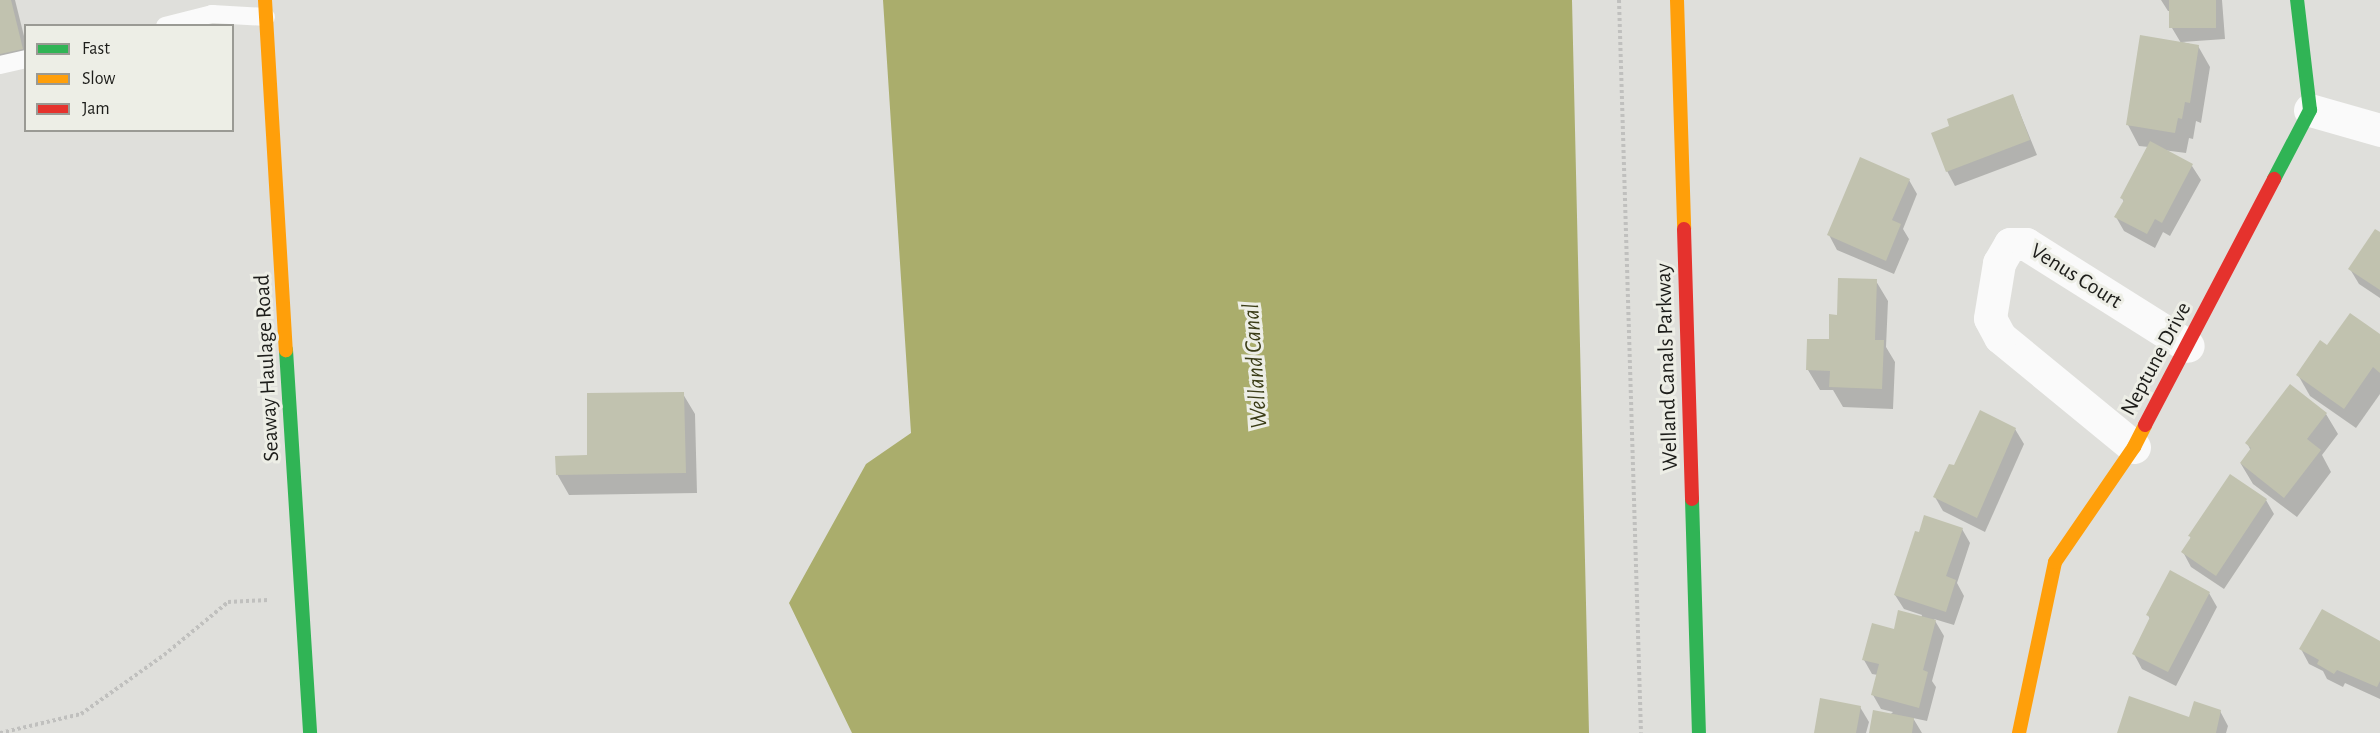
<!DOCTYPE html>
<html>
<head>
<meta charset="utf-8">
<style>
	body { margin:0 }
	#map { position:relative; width:2380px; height:733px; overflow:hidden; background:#dfdfdb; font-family:"Alegreya Sans",sans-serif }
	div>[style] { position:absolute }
	.water>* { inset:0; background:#aaad6c }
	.shadow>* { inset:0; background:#0003 }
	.building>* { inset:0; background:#c1c2af; transform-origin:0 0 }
	.path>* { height:4px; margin-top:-2px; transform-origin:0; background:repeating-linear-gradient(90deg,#c0c0be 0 3px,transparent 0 6px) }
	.lane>* { height:18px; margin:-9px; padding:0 9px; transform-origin:9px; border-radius:9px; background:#fafafa }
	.street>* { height:33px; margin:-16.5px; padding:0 16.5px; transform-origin:16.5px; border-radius:16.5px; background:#fafafa }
	.fast>* { height:14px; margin:-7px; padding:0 7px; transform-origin:7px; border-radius:7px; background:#30b455 }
	.slow>* { height:14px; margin:-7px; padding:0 7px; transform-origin:7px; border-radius:7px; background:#ff9f0a }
	.jam>* { height:14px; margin:-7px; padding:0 7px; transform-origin:7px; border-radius:7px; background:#e5322d }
	span { translate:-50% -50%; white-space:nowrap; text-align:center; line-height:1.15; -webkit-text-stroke:6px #edeee6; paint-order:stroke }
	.street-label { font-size:22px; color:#1d1d1a }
	.water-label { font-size:24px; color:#3b3d17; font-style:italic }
	.legend { position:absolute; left:24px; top:24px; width:210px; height:108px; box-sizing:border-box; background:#edeee6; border:2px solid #9a9a94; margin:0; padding:8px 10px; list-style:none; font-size:18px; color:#1d1d1a }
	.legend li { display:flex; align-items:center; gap:12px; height:30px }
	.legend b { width:30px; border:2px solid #9a9a94 }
</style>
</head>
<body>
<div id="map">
	<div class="water">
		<div style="clip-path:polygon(883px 0,1572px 0,1589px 733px,852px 733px,789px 603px,866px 464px,911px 433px)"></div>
	</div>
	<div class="shadow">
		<div style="clip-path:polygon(0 0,15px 0,26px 44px,26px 64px,0 70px)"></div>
		<div style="clip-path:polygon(2161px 0,2222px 0,2225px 39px,2182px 42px,2198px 46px,2210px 67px,2201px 123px,2196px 121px,2193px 139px,2189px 138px,2186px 153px,2163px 150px,2192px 166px,2201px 180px,2170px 236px,2163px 232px,2155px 248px,2124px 231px,2116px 217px,2124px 202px,2122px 198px,2149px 147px,2139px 146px,2128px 125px,2181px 43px,2172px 28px,2171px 11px,2168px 11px)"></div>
		<div style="clip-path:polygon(2013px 96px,2037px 155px,1955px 186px,1947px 171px)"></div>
		<div style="clip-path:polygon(1909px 180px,1917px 194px,1903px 229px,1909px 239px,1894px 274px,1837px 250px,1829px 235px)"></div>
		<div style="clip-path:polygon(2380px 234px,2380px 298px,2359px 284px,2350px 269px)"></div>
		<div style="clip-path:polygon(1876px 281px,1888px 301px,1886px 347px,1895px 362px,1893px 409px,1843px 407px,1833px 390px,1820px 390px,1808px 370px,1830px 341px,1838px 316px)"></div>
		<div style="clip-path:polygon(2380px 335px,2380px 394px,2356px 428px,2310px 396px,2298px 375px,2328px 347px)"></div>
		<div style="clip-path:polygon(683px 394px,695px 414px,697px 493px,569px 495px,557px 474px,589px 457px)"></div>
		<div style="clip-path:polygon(2326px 414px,2338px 434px,2322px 455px,2331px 472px,2297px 517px,2253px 484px,2241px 464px,2251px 451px,2247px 443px)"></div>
		<div style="clip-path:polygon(2015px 429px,2024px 444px,1985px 532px,1943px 511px,1935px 497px,1955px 467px)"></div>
		<div style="clip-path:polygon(2266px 500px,2274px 514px,2224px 589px,2191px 567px,2183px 552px,2191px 539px,2190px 536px)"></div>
		<div style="clip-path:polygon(1962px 529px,1970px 543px,1957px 583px,1964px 596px,1954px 625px,1934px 619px,1944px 636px,1932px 681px,1936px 687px,1927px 721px,1913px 718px,1922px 733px,1871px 733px,1893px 712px,1881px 709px,1873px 695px,1878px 675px,1872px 674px,1864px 660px,1895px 631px,1921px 618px,1922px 615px,1904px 609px,1895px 595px)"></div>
		<div style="clip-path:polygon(2209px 593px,2217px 607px,2176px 686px,2142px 669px,2134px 654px,2150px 619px,2148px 615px)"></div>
		<div style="clip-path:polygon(2380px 643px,2380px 699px,2345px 683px,2343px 687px,2327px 679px,2323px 671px,2309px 664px,2301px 649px)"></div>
		<div style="clip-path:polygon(1860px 707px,1869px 722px,1866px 733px,1815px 733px)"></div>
		<div style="clip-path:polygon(2220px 711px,2228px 726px,2226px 733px,2118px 733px)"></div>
	</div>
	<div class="building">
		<div style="clip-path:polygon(0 0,11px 0,23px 49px,0 54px)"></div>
		<div style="left:2169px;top:0;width:47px;height:28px"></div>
		<div style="clip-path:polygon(2140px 35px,2199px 45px,2190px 103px,2185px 102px,2182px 119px,2178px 118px,2175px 133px,2126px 125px)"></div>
		<div style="clip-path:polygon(2013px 94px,2030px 140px,1946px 172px,1931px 133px,1949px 126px,1947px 119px)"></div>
		<div style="clip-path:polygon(2150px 141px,2193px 164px,2162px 223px,2155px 219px,2147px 234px,2114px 217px,2124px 200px,2120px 198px)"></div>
		<div style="clip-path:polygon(1860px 157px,1910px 179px,1892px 220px,1901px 224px,1886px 261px,1827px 235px)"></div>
		<div style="clip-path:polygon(2375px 229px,2380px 232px,2380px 290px,2348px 269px)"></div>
		<div style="clip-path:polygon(1838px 278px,1877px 279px,1875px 340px,1884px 340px,1882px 389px,1829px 387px,1830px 371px,1806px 370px,1807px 339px,1829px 339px,1829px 314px,1837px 315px)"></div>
		<div style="clip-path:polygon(2350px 313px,2380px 334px,2380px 373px,2373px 367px,2344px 409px,2296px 375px,2320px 340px,2327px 345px)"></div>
		<div style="clip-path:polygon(2290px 384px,2327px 413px,2307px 439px,2321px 450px,2284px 498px,2240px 463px,2251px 448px,2245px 443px)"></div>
		<div style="clip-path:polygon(684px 392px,686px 473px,556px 475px,555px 456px,587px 455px,587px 393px)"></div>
		<div style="clip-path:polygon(1980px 410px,2016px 428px,1977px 518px,1933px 497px,1949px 464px,1954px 465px)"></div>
		<div style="clip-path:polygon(2230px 474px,2267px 499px,2216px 576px,2181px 552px,2191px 537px,2188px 536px)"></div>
		<div style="clip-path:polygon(1924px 515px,1963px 528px,1946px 576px,1956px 580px,1946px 612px,1894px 595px,1915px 531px,1919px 532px)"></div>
		<div style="clip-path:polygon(2170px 570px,2210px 592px,2168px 672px,2132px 654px,2150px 617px,2146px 615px)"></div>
		<div style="clip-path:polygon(2322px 609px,2380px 641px,2380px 681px,2377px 687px,2337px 670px,2334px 674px,2317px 664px,2319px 660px,2299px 649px)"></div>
		<div style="clip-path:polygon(1898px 610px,1936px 620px,1923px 670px,1928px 672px,1919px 708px,1871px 695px,1879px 664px,1862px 660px,1872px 623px,1894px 629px)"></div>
		<div style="clip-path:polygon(2129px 696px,2189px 717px,2194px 701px,2221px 710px,2216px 733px,2117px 733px)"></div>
		<div style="clip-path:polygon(1820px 698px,1861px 706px,1856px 733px,1814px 733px)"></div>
		<div style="clip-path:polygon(1873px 710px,1914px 718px,1912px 733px,1869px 733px)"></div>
	</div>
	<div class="path">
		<div style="left:1619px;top:0;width:733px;rotate:88.28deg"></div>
		<div style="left:0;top:733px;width:83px;rotate:-13.2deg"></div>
		<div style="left:81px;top:714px;width:102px;rotate:-35.4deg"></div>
		<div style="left:164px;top:655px;width:83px;rotate:-39.6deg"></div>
		<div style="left:228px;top:602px;width:40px;rotate:-2.9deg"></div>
	</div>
	<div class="lane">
		<div style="left:165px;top:26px;width:49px;rotate:-14.3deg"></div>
		<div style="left:212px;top:14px;width:54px;rotate:3.2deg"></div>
		<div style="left:0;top:65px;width:27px;rotate:-13deg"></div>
	</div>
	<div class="street">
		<div style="left:2310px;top:110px;width:73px;rotate:15.9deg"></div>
		<div style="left:2134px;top:447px;width:173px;rotate:-140.6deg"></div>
		<div style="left:2000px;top:337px;width:21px;rotate:-118deg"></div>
		<div style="left:1990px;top:318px;width:56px;rotate:-80.7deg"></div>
		<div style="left:1999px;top:263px;width:22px;rotate:-60deg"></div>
		<div style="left:2010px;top:244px;width:16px"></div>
		<div style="left:2026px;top:244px;width:191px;rotate:32.2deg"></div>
	</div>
	<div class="fast">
		<div style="left:2274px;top:179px;width:78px;rotate:-62.4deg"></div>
		<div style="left:2310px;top:110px;width:111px;rotate:-96.7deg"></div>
		<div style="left:286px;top:350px;width:384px;rotate:86.4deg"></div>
		<div style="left:1692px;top:499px;width:234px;rotate:88.3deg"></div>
	</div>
	<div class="slow">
		<div style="left:265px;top:0;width:351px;rotate:86.6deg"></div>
		<div style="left:1677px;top:0;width:229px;rotate:88.2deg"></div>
		<div style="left:2019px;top:733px;width:175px;rotate:-78.1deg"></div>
		<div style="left:2055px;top:562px;width:140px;rotate:-55.5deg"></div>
		<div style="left:2134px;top:447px;width:25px;rotate:-63deg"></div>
	</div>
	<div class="jam">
		<div style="left:1684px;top:229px;width:270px;rotate:88.3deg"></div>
		<div style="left:2145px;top:425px;width:278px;rotate:-62.3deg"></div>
	</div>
	<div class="street-label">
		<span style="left:2076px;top:276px;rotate:32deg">Venus Court</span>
		<span style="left:2156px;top:359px;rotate:-62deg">Neptune Drive</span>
		<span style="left:1667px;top:367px;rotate:-92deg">Welland Canals Parkway</span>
		<span style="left:267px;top:368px;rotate:-93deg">Seaway Haulage Road</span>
	</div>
	<div class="water-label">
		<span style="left:1256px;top:366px;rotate:-94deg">Welland Canal</span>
	</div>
	<ul class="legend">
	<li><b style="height:8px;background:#30b455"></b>Fast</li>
	<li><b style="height:8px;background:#ff9f0a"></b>Slow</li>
	<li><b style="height:8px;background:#e5322d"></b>Jam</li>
	</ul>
</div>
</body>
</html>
